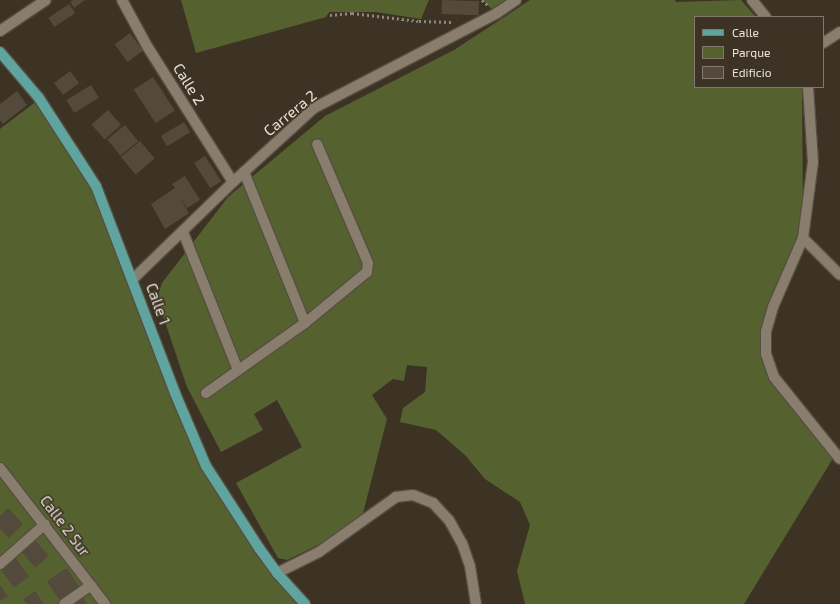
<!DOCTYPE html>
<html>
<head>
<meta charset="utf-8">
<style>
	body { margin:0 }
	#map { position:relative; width:840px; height:604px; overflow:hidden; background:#3d3325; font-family:"Exo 2",sans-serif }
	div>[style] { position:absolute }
	.green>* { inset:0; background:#566130 }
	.building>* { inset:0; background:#544a3c; transform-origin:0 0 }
	.path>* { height:2.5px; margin-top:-1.25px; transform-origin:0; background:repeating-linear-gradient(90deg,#90887d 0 2px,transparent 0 5px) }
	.roads { filter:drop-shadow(1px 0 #564f42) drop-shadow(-1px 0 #564f42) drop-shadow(0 1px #564f42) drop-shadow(0 -1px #564f42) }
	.minor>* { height:10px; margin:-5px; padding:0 5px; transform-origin:5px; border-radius:5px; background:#897e6e }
	.major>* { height:10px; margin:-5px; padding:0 5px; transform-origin:5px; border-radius:5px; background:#5fa49f }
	span { translate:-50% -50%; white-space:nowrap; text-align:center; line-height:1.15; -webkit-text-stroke:3px #3d3325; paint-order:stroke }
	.street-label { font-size:15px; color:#e8e2d9 }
	.legend { position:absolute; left:694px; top:16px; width:130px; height:72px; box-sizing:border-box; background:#3d3325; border:1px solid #81796d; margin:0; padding:5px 7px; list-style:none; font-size:12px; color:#e8e2d9 }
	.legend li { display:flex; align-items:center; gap:8px; height:20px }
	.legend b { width:20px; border:1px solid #81796d }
</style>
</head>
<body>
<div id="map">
	<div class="green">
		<div style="clip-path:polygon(181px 0,429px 0,421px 19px,376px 12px,329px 12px,326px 17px,196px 53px)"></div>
		<div style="clip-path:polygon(482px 0,508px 0,493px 10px)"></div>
		<div style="clip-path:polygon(530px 0,675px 0,676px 2px,741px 0,756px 17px,695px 17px,695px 87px,802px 87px,803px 218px,772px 309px,767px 366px,835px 455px,744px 604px,525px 604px,517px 571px,530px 525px,520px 502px,485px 479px,465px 455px,436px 430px,400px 422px,403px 408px,425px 392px,427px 367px,407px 365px,404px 381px,393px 379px,372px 395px,387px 419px,360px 525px,287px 560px,278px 558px,236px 483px,302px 447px,277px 400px,254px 414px,263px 430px,221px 452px,187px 387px,157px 298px,162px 283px,228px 197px,325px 116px,454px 50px)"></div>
		<div style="clip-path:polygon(38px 100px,99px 185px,207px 464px,259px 545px,306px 604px,0 604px,0 129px)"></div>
	</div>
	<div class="building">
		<div style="clip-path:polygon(73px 0,85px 0,74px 8px,70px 2px)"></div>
		<div style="left:442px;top:0;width:37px;height:14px;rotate:2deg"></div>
		<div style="left:69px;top:4px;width:11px;height:25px;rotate:56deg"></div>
		<div style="left:130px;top:33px;width:22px;height:19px;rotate:54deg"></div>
		<div style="left:70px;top:71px;width:15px;height:20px;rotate:53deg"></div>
		<div style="left:153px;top:77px;width:40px;height:23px;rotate:57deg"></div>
		<div style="left:91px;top:85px;width:15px;height:29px;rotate:58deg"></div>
		<div style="clip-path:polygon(17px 91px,27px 105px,3px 124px,0 120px,0 104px)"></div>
		<div style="left:108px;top:110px;width:20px;height:22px;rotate:49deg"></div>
		<div style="left:184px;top:122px;width:12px;height:27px;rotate:59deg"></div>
		<div style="left:125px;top:125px;width:21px;height:23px;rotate:51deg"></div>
		<div style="left:140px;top:141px;width:23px;height:25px;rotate:50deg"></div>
		<div style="left:205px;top:156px;width:30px;height:13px;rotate:57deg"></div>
		<div style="clip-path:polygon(185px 176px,200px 200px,187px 208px,179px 196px,189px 213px,165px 229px,151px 204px,175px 188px,172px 184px)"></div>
		<div style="clip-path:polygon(8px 508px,23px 524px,9px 538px,0 529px,0 516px)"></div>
		<div style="left:35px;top:540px;width:21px;height:18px;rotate:49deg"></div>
		<div style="left:15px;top:557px;width:24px;height:19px;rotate:54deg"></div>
		<div style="left:67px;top:568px;width:24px;height:24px;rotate:57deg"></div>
		<div style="clip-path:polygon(0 585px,8px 596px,0 601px)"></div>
		<div style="clip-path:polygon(35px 591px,44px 604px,27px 604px,23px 599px)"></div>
		<div style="clip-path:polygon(83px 598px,87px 604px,73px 604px)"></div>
	</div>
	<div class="path">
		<div style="left:482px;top:0;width:8px;rotate:40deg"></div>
		<div style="left:330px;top:15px;width:22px;rotate:-5deg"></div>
		<div style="left:352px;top:13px;width:67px;rotate:6.8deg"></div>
		<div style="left:419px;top:21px;width:32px;rotate:2deg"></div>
	</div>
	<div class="roads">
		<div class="minor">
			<div style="left:122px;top:0;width:52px;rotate:61.5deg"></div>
			<div style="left:147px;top:46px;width:161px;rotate:57.7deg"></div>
			<div style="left:752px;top:0;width:22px;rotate:51deg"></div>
			<div style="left:0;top:31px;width:55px;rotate:-34deg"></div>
			<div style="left:823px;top:43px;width:20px;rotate:-33deg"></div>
			<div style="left:808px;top:87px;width:75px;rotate:86.2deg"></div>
			<div style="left:813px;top:162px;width:77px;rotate:97.5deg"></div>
			<div style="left:803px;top:238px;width:75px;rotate:113.5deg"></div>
			<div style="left:773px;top:307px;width:25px;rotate:106deg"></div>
			<div style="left:766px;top:331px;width:23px;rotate:90deg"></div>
			<div style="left:766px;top:354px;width:24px;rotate:71deg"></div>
			<div style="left:774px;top:377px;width:105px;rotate:51.2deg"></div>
			<div style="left:244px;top:172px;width:163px;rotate:68deg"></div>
			<div style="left:183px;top:232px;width:149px;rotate:68.3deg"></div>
			<div style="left:803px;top:238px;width:52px;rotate:45deg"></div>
			<div style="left:133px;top:279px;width:139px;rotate:-44.1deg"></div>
			<div style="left:233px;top:182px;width:110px;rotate:-42.4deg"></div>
			<div style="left:314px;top:108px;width:206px;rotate:-27.4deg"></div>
			<div style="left:497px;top:13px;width:23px;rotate:-34deg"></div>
			<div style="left:206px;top:393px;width:121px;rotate:-35.3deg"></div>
			<div style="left:305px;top:323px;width:80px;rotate:-39.4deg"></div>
			<div style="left:367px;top:272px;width:9px;rotate:-84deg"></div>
			<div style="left:368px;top:263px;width:129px;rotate:-113.2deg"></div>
			<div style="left:0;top:468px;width:172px;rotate:52.3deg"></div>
			<div style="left:0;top:564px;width:60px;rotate:-41.6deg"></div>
			<div style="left:277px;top:573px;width:47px;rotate:-26.6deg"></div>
			<div style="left:319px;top:552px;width:95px;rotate:-35.5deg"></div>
			<div style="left:396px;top:497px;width:17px;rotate:-7deg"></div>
			<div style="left:413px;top:495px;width:22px;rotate:22deg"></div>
			<div style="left:433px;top:503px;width:23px;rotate:47deg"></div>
			<div style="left:449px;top:520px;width:26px;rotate:61deg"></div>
			<div style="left:462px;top:543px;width:24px;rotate:71deg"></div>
			<div style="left:470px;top:566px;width:38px;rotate:81deg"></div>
			<div style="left:64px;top:604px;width:33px;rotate:-35deg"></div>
		</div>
		<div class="major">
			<div style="left:0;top:52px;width:60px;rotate:49.7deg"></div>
			<div style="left:39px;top:98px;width:105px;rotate:57.1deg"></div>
			<div style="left:96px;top:186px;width:222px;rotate:69.1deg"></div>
			<div style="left:175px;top:393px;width:79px;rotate:67deg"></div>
			<div style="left:206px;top:466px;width:98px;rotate:57.1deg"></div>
			<div style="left:259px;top:548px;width:31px;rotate:54deg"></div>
			<div style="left:277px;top:573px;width:42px;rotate:47.9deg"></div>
		</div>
	</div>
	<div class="street-label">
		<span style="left:189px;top:84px;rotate:58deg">Calle 2</span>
		<span style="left:290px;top:113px;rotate:-39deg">Carrera 2</span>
		<span style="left:158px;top:304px;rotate:70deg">Calle 1</span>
		<span style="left:65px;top:526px;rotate:53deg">Calle 2 Sur</span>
	</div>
	<ul class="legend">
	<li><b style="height:5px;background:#5fa49f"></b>Calle</li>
	<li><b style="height:11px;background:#566130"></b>Parque</li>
	<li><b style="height:11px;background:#544a3c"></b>Edificio</li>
	</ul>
</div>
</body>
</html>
